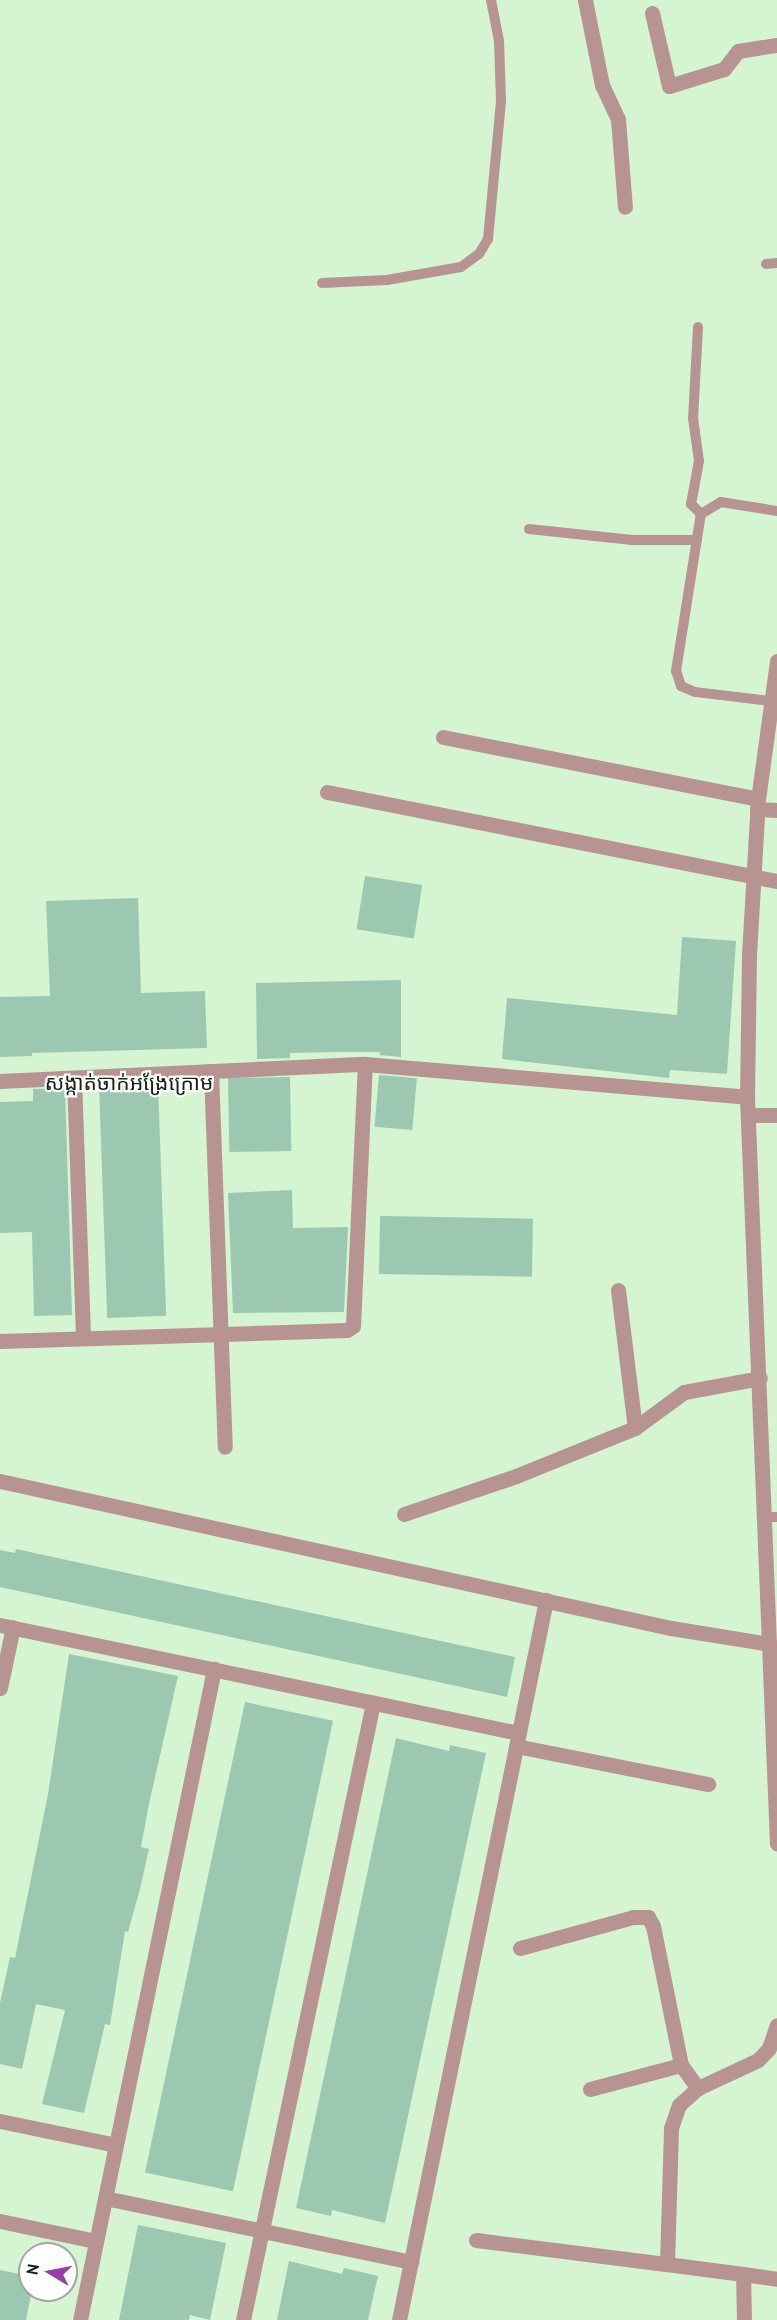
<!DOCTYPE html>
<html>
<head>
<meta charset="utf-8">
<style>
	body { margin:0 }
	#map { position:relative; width:777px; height:2320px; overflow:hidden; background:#d5f4d2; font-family:"PT Sans","Noto Sans Khmer",sans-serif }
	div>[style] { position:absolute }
	.building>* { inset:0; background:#9cc8b1; transform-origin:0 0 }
	.service>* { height:10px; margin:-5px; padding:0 5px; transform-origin:5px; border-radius:5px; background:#b79492 }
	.minor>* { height:15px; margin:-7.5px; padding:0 7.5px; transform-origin:7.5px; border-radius:7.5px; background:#b79492 }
	.tertiary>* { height:15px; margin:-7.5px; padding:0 7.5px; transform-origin:7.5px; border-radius:7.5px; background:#b79492 }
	span { translate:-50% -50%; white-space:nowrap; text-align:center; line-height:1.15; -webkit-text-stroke:4.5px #fff; paint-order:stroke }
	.quarter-label { font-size:21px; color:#162215 }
	.north { position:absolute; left:18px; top:2242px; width:60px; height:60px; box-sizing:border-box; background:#fff; border:2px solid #a2a7a1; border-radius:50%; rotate:280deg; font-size:16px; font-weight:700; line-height:24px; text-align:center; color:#162215 }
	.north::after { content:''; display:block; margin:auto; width:21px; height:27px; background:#993da7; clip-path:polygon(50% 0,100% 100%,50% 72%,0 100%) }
</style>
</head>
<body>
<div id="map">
	<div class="building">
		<div style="left:365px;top:876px;width:58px;height:54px;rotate:9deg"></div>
		<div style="clip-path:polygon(138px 898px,141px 993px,205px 991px,207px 1048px,32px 1053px,32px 1056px,0 1057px,0 997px,50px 996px,46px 901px)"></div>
		<div style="clip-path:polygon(682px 937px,736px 941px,727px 1074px,670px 1070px,669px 1078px,502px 1059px,507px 998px,677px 1015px)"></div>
		<div style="clip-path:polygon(401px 980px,401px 1057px,380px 1055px,380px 1052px,337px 1052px,290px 1053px,290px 1058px,257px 1059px,256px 983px)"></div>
		<div style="left:379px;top:1075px;width:38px;height:52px;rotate:5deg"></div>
		<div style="left:290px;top:1077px;width:74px;height:62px;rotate:89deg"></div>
		<div style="left:158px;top:1083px;width:233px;height:59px;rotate:88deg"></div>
		<div style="clip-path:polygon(65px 1088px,72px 1315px,34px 1316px,32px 1232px,0 1233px,0 1102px,33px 1101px,33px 1089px)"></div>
		<div style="clip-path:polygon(292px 1190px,293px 1228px,348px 1227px,344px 1312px,233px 1313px,228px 1193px)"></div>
		<div style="left:380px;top:1216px;width:153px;height:58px;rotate:1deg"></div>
		<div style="clip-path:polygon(16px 1549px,515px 1657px,507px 1697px,0 1587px,0 1550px,15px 1553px)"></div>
		<div style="clip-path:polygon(69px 1654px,178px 1676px,149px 1804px,141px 1847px,149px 1849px,140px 1889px,128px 1932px,125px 1931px,110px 2025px,105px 2024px,84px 2113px,42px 2104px,65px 2010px,36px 2004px,22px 2069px,0 2064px,0 2003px,10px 1957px,15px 1958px,48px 1794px)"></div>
		<div style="left:245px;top:1702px;width:90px;height:481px;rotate:12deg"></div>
		<div style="clip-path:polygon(396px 1738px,449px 1751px,450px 1745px,486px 1753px,385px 2223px,332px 2210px,331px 2216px,296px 2208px)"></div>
		<div style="clip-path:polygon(138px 2225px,226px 2243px,210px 2320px,190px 2315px,189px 2320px,119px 2320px)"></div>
		<div style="clip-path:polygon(289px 2261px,342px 2274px,344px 2268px,378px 2276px,368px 2320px,277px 2320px)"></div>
		<div style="clip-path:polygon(0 2270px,30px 2276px,32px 2290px,26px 2320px,0 2320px)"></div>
	</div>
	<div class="service">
		<div style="left:766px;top:264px;width:11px;rotate:-5deg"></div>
		<div style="left:322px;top:283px;width:65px;rotate:-2.6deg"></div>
		<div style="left:387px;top:280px;width:75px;rotate:-10deg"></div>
		<div style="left:461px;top:267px;width:22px;rotate:-36deg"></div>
		<div style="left:479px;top:254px;width:17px;rotate:-59deg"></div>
		<div style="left:488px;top:239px;width:139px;rotate:-84.6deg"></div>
		<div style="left:501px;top:101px;width:60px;rotate:-91.9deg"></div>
		<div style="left:499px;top:41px;width:42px;rotate:-101deg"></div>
		<div style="left:698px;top:327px;width:91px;rotate:93.1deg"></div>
		<div style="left:693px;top:418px;width:43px;rotate:82.1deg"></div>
		<div style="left:699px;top:461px;width:44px;rotate:100.5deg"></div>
		<div style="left:691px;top:504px;width:14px;rotate:45deg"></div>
		<div style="left:529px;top:529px;width:104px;rotate:6.1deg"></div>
		<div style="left:632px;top:540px;width:65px"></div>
		<div style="left:771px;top:701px;width:77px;rotate:-173.2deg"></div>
		<div style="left:695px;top:692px;width:15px;rotate:-157deg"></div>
		<div style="left:681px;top:686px;width:16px;rotate:-108deg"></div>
		<div style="left:676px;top:671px;width:159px;rotate:-81deg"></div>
		<div style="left:701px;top:514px;width:23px;rotate:-31deg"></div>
		<div style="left:721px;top:502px;width:57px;rotate:9.1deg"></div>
		<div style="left:766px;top:1517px;width:11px"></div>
	</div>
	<div class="minor">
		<div style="left:585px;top:0;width:87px;rotate:78.7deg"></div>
		<div style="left:602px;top:85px;width:38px;rotate:65deg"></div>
		<div style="left:618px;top:119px;width:88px;rotate:85.5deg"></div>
		<div style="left:652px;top:13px;width:75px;rotate:76.9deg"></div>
		<div style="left:669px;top:86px;width:58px;rotate:-17.2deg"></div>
		<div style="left:724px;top:69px;width:23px;rotate:-52deg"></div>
		<div style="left:738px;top:51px;width:39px;rotate:-9deg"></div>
		<div style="left:443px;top:737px;width:321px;rotate:11.1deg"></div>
		<div style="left:327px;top:792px;width:459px;rotate:11.2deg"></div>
		<div style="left:757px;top:809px;width:20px;rotate:3deg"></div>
		<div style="left:211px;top:1071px;width:376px;rotate:87.9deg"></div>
		<div style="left:74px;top:1078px;width:260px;rotate:88deg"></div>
		<div style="left:0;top:1081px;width:365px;rotate:-2.7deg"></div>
		<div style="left:365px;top:1064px;width:383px;rotate:4.9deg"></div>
		<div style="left:748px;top:1115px;width:29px"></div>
		<div style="left:618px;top:1290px;width:139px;rotate:83deg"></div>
		<div style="left:0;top:1341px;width:347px;rotate:-1.8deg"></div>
		<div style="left:347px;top:1330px;width:7px;rotate:-34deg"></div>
		<div style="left:353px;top:1326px;width:262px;rotate:-87.4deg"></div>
		<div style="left:0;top:1481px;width:687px;rotate:12.36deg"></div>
		<div style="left:671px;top:1628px;width:100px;rotate:9.2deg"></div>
		<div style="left:404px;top:1514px;width:118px;rotate:-18.7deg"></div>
		<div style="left:516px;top:1476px;width:128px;rotate:-22deg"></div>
		<div style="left:635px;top:1428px;width:61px;rotate:-36.3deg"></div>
		<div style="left:684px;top:1392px;width:77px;rotate:-10.4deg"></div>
		<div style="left:0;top:1625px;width:530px;rotate:11.76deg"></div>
		<div style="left:0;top:1688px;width:62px;rotate:-78deg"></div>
		<div style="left:516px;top:1746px;width:196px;rotate:11.2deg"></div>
		<div style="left:520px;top:1948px;width:117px;rotate:-15.3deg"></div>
		<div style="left:633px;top:1917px;width:15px"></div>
		<div style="left:648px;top:1917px;width:10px;rotate:61deg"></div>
		<div style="left:653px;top:1926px;width:142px;rotate:78.6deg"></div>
		<div style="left:681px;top:2065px;width:29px;rotate:54deg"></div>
		<div style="left:590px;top:2089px;width:94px;rotate:-14.8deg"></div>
		<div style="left:0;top:2121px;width:118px;rotate:11.7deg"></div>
		<div style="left:105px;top:2198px;width:313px;rotate:11.8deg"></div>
		<div style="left:0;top:2221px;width:98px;rotate:11.8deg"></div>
		<div style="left:476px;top:2240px;width:193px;rotate:7.2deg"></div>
		<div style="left:743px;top:2274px;width:34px;rotate:8deg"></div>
		<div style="left:80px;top:2320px;width:665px;rotate:-78.37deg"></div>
		<div style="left:243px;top:2320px;width:631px;rotate:-78.1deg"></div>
		<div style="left:399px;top:2320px;width:735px;rotate:-78.46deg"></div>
	</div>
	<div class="tertiary">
		<div style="left:777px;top:661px;width:139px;rotate:97.8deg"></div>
		<div style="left:758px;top:799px;width:156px;rotate:93.3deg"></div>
		<div style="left:749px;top:955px;width:142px;rotate:90.8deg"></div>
		<div style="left:747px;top:1097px;width:747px;rotate:87.7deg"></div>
		<div style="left:744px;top:2320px;width:46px;rotate:-91.2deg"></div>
		<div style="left:743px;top:2274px;width:77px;rotate:-172.5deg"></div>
		<div style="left:667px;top:2264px;width:136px;rotate:-88.3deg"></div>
		<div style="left:671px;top:2128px;width:24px;rotate:-71deg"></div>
		<div style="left:679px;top:2105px;width:25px;rotate:-42deg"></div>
		<div style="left:698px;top:2088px;width:66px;rotate:-25deg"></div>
		<div style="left:758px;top:2060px;width:16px;rotate:-47deg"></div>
		<div style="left:769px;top:2048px;width:24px;rotate:-71deg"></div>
	</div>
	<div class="quarter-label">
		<span style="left:129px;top:1083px">សង្កាត់ចាក់អង្រែក្រោម</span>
	</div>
	<div class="north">N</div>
</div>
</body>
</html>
